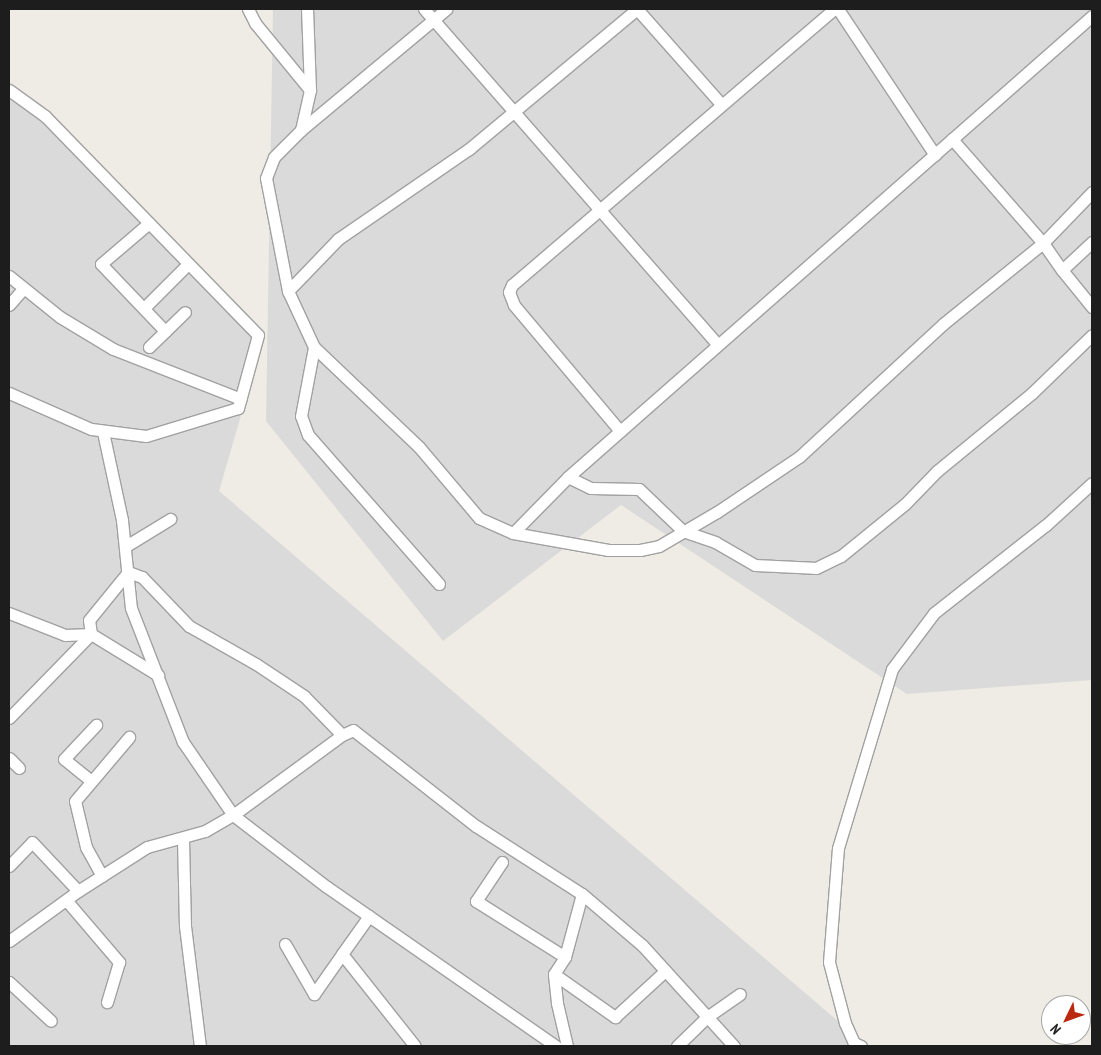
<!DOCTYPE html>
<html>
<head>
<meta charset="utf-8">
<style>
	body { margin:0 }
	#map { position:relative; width:1101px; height:1055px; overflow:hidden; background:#eeece4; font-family:"PT Sans Narrow",sans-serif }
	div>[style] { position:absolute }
	.residential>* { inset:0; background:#dbdada }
	.roads { filter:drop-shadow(1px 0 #a1a1a1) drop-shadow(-1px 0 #a1a1a1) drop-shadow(0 1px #a1a1a1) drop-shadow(0 -1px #a1a1a1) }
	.street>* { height:11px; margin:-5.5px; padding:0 5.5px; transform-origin:5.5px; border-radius:5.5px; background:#fff }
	span { translate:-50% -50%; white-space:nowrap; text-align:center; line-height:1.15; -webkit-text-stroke:4px #fff; paint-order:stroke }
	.frame { position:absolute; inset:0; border:10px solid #1d1d1d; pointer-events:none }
	.north { position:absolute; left:1041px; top:995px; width:50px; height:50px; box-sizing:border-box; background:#fff; border:1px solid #a5a5a5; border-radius:50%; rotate:228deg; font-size:14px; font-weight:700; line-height:20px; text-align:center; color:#1d1d1d }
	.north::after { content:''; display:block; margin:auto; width:18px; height:22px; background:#bb2810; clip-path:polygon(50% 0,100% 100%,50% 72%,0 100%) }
</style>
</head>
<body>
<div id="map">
	<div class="residential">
		<div style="clip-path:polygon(273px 9px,1092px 9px,1092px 680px,907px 694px,621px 505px,443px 641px,266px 421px)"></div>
		<div style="clip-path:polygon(9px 85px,206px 277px,263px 340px,219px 491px,867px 1046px,9px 1046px)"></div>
	</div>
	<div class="roads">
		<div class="street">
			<div style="left:248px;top:9px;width:16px;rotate:63deg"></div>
			<div style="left:255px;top:23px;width:87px;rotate:50.6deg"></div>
			<div style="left:424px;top:9px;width:446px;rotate:48.8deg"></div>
			<div style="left:637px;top:9px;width:127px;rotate:48.5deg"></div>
			<div style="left:838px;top:9px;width:175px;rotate:56.4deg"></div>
			<div style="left:9px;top:90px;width:44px;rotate:35.8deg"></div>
			<div style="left:45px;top:116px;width:305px;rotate:45.8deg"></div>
			<div style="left:258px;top:335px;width:76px;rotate:105.3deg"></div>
			<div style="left:238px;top:408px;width:96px;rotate:163.1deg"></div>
			<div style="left:146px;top:436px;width:55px;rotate:-172.7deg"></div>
			<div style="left:91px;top:429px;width:90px;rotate:-156.3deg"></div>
			<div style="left:301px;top:130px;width:41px;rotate:-77.3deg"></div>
			<div style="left:310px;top:90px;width:81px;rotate:-92.1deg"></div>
			<div style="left:952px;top:139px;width:138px;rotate:48.8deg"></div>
			<div style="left:1043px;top:243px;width:33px;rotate:55deg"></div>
			<div style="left:149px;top:223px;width:63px;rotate:139.5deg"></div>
			<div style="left:101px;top:264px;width:93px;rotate:46.3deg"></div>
			<div style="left:1092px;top:242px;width:41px;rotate:137deg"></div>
			<div style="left:1062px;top:270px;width:48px;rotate:51deg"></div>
			<div style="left:9px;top:276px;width:65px;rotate:38.8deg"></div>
			<div style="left:60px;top:317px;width:62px;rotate:31.1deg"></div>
			<div style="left:113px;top:349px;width:137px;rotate:21.3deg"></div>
			<div style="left:288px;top:291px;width:115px;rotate:-101deg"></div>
			<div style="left:266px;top:178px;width:22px;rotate:-69deg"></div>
			<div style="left:274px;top:157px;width:38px;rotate:-45deg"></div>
			<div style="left:301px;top:130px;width:189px;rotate:-39.8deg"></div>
			<div style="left:9px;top:305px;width:21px;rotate:-49deg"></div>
			<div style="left:144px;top:308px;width:62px;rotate:-45deg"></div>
			<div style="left:149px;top:347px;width:50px;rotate:-44.2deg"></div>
			<div style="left:314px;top:347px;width:145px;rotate:43.6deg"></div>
			<div style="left:419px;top:447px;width:93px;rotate:49.8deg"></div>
			<div style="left:479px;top:518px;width:37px;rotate:24deg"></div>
			<div style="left:513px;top:533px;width:97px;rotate:10.1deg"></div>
			<div style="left:608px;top:550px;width:32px"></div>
			<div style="left:640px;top:550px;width:19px;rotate:-12deg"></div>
			<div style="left:659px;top:546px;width:67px;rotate:-30.4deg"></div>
			<div style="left:717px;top:512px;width:99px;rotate:-33.9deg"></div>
			<div style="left:799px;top:457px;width:196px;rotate:-42.7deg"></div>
			<div style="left:943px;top:324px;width:129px;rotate:-39deg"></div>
			<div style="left:1043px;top:243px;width:71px;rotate:-46.1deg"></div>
			<div style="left:620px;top:431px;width:165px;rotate:-130.1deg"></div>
			<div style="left:514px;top:305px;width:14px;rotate:-111deg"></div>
			<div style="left:509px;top:292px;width:8px;rotate:-67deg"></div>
			<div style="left:512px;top:285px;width:424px;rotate:-40.6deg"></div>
			<div style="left:103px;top:432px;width:90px;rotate:77.8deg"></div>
			<div style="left:122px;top:520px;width:88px;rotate:84.2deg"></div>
			<div style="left:131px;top:608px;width:144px;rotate:68.8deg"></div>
			<div style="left:183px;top:742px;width:88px;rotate:55.6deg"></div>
			<div style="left:233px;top:815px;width:118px;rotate:37.5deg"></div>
			<div style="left:327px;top:887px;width:279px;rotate:34.8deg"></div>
			<div style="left:568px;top:477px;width:25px;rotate:26deg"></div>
			<div style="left:591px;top:488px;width:48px;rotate:1.2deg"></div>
			<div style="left:639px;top:489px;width:61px;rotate:43.7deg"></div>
			<div style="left:683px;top:531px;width:34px;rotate:19deg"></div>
			<div style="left:715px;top:542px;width:46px;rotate:29.9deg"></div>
			<div style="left:755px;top:565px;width:61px;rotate:2.8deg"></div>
			<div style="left:816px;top:568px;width:28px;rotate:-26deg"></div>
			<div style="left:841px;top:556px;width:82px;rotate:-39.1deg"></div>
			<div style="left:905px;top:504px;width:46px;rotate:-45.9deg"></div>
			<div style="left:937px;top:471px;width:123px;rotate:-39.4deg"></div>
			<div style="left:1032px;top:393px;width:83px;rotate:-44deg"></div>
			<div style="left:513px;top:533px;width:78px;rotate:-45.5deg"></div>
			<div style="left:568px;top:477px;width:698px;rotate:-41.34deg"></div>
			<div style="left:126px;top:546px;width:52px;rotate:-31.5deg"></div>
			<div style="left:439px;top:584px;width:198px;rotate:-131.3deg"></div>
			<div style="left:308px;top:435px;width:20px;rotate:-110deg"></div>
			<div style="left:301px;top:416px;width:70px;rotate:-79.3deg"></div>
			<div style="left:314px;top:347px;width:62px;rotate:-114.9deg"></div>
			<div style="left:288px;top:291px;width:72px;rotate:-46.1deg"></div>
			<div style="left:338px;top:239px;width:159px;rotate:-34.5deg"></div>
			<div style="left:469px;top:149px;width:219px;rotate:-39.8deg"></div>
			<div style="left:9px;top:613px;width:60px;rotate:21.4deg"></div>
			<div style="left:65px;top:635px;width:26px;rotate:-2deg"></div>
			<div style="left:91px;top:634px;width:79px;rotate:31.5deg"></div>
			<div style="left:9px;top:718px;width:117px;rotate:-45.7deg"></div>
			<div style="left:91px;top:634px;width:14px;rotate:-98deg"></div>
			<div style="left:89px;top:620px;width:62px;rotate:-50.9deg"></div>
			<div style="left:128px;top:572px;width:15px;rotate:20deg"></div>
			<div style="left:142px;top:577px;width:68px;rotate:46.2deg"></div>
			<div style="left:189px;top:626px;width:77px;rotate:29.6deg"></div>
			<div style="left:256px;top:664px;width:58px;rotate:33.7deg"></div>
			<div style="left:304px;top:696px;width:54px;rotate:45.7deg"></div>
			<div style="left:9px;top:758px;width:14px;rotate:45deg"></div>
			<div style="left:90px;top:780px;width:33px;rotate:-141deg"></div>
			<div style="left:64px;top:759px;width:47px;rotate:-46.7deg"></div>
			<div style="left:183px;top:839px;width:87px;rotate:88.7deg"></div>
			<div style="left:185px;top:926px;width:121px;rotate:82.9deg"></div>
			<div style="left:502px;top:862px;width:47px;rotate:123.7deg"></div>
			<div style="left:476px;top:901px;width:105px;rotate:32.2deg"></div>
			<div style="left:9px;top:866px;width:33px;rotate:-46deg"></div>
			<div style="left:32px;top:842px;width:67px;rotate:46.8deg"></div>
			<div style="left:102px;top:876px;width:33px;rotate:-119deg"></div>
			<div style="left:86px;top:847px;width:47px;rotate:-103.4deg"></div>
			<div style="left:75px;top:801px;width:84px;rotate:-49.8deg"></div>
			<div style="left:66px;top:900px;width:82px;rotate:49.5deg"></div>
			<div style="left:119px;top:962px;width:42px;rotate:106.7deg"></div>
			<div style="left:369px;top:916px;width:47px;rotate:125.4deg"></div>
			<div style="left:342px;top:954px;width:117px;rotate:51.6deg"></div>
			<div style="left:9px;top:941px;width:85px;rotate:-35.9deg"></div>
			<div style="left:78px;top:891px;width:82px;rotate:-32.5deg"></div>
			<div style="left:147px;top:847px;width:60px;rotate:-15.4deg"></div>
			<div style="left:205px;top:831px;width:32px;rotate:-30deg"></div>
			<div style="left:233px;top:815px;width:135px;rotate:-36.3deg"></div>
			<div style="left:342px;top:735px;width:12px;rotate:-24deg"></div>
			<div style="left:353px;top:730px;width:156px;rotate:38deg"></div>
			<div style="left:476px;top:826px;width:126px;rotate:32.7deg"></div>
			<div style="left:582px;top:894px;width:79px;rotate:40.4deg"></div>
			<div style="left:642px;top:945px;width:137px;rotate:47.7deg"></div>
			<div style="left:285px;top:944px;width:58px;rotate:59.9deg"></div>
			<div style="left:314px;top:994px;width:49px;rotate:-55deg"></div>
			<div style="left:554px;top:974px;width:75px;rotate:35.2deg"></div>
			<div style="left:615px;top:1017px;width:68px;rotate:-42.6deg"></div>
			<div style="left:9px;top:982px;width:57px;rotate:42.9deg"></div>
			<div style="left:567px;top:1046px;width:44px;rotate:-103.1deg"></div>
			<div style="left:557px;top:1003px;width:29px;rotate:-96deg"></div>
			<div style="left:554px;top:974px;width:20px;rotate:-57deg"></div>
			<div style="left:565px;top:957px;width:65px;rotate:-74.9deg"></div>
			<div style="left:677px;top:1046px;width:42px;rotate:-44deg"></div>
			<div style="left:707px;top:1017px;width:40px;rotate:-34.9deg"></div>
			<div style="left:861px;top:1046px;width:8px;rotate:-157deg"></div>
			<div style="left:854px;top:1043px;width:22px;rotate:-114deg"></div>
			<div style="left:845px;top:1023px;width:63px;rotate:-104.7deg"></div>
			<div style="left:829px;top:962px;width:114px;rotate:-85.5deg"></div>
			<div style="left:838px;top:848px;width:187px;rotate:-73.2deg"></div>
			<div style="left:892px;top:669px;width:70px;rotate:-53.1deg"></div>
			<div style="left:934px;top:613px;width:142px;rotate:-38.2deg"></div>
			<div style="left:1046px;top:525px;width:62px;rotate:-42.4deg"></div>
		</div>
	</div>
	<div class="frame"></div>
	<div class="north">N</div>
</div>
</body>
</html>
